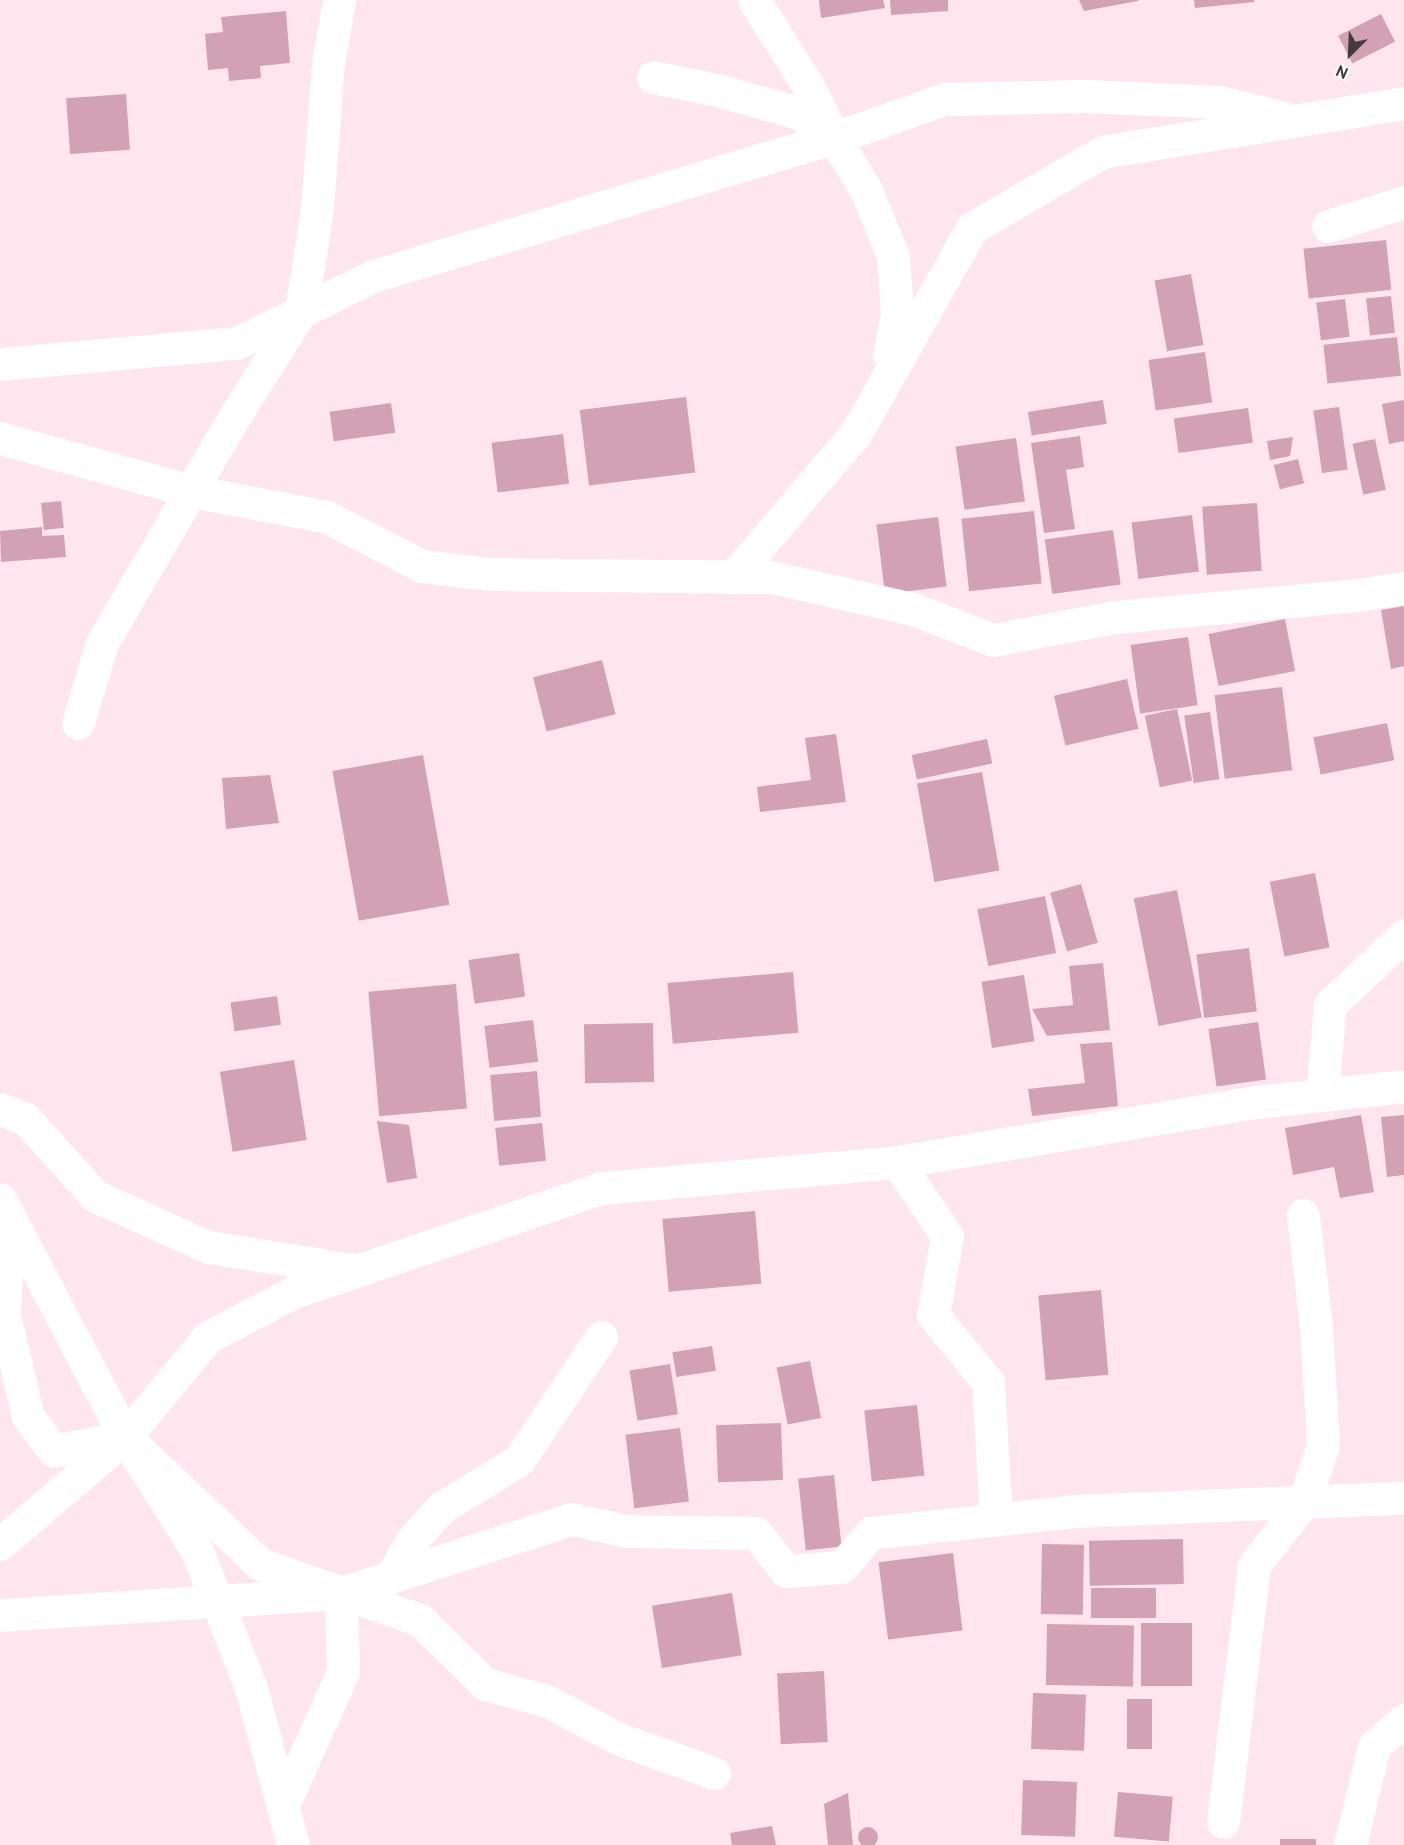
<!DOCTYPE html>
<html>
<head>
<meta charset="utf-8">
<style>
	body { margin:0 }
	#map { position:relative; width:1404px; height:1845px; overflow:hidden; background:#fee5ee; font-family:Overpass,sans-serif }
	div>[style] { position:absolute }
	.building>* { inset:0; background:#d3a1b4; transform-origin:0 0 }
	.round { border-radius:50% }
	.minor>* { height:33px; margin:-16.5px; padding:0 16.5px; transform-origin:16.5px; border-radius:16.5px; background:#fff }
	span { translate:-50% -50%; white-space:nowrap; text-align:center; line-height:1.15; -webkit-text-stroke:6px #fff; paint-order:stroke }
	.north { position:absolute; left:1320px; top:24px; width:60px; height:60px; -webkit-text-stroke:4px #fff; paint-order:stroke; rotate:204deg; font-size:16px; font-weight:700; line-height:24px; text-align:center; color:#443a3d }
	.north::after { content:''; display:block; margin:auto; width:21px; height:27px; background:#443a3d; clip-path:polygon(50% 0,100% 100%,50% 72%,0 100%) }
</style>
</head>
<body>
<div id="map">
	<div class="building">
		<div style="clip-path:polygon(819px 0,883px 0,885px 8px,821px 18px)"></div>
		<div style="clip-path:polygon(890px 0,948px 0,948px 11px,891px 15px)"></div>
		<div style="clip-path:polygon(1079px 0,1138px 0,1138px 1px,1084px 11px)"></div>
		<div style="clip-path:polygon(1194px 0,1254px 0,1254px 2px,1195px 8px)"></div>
		<div style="clip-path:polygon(286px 11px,290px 63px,260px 66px,261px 78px,229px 81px,228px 68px,208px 70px,205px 34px,223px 32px,221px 17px)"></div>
		<div style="left:1381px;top:14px;width:31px;height:48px;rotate:63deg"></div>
		<div style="left:126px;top:94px;width:56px;height:60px;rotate:86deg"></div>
		<div style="left:1386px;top:240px;width:50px;height:83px;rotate:84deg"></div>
		<div style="left:1191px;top:274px;width:72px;height:37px;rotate:80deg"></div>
		<div style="left:1391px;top:296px;width:37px;height:25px;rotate:84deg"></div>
		<div style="left:1345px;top:299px;width:38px;height:29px;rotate:83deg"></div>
		<div style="left:1397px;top:337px;width:39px;height:74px;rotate:84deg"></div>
		<div style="left:1205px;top:352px;width:51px;height:57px;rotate:82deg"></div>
		<div style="left:686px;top:397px;width:76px;height:107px;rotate:83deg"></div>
		<div style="left:1103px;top:400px;width:24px;height:76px;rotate:81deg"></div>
		<div style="clip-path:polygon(1404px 400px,1404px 441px,1389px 444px,1382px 404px)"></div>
		<div style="left:391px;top:403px;width:30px;height:62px;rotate:82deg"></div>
		<div style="left:1339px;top:407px;width:63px;height:26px;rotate:82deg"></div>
		<div style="left:1248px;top:408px;width:35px;height:75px;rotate:82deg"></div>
		<div style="left:563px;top:434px;width:50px;height:72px;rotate:83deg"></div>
		<div style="clip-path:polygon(1080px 436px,1084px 467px,1066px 470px,1075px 529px,1044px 533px,1031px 443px)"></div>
		<div style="clip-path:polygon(1293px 437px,1290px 456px,1270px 460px,1267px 441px)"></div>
		<div style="left:1016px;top:438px;width:64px;height:61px;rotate:82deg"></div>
		<div style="left:1375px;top:439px;width:52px;height:23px;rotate:78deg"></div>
		<div style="left:1298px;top:459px;width:25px;height:25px;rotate:76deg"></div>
		<div style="left:61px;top:501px;width:27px;height:20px;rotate:84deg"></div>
		<div style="left:1257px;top:503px;width:68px;height:55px;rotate:86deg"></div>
		<div style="left:1034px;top:511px;width:73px;height:73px;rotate:84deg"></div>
		<div style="left:1192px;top:515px;width:57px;height:61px;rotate:83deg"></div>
		<div style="left:938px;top:517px;width:70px;height:62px;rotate:83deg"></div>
		<div style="clip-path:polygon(42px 527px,42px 536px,64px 535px,66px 557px,1px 562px,0 531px)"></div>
		<div style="left:1113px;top:530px;width:55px;height:69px;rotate:82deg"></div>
		<div style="clip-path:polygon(1404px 606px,1404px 666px,1391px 669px,1381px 610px)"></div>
		<div style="left:1285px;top:619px;width:53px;height:78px;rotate:79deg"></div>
		<div style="left:1188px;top:637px;width:69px;height:58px;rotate:82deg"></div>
		<div style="left:602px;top:660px;width:56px;height:71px;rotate:76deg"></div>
		<div style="left:1127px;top:679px;width:51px;height:75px;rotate:77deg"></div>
		<div style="left:1282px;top:687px;width:84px;height:68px;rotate:83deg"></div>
		<div style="left:1177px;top:709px;width:73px;height:33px;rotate:78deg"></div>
		<div style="left:1210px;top:712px;width:68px;height:26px;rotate:82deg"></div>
		<div style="left:1387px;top:723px;width:38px;height:75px;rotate:79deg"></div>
		<div style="clip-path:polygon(836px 734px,846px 802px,760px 812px,757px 787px,811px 780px,805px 738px)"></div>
		<div style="left:987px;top:739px;width:25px;height:77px;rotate:78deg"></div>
		<div style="left:423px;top:755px;width:152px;height:92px;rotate:80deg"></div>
		<div style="left:982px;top:772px;width:100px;height:66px;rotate:80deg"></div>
		<div style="clip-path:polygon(270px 775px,279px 823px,226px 829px,222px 778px)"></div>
		<div style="left:1315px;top:873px;width:76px;height:46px;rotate:79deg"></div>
		<div style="left:1081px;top:884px;width:61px;height:32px;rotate:74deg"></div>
		<div style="left:1177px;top:890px;width:130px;height:44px;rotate:79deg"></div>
		<div style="left:1045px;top:896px;width:58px;height:69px;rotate:79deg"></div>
		<div style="left:1249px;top:948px;width:64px;height:53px;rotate:83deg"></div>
		<div style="left:519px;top:953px;width:44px;height:51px;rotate:82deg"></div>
		<div style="clip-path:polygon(1103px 963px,1110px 1030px,1047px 1036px,1032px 1009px,1073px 1005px,1069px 966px)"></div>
		<div style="left:793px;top:972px;width:61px;height:126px;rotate:85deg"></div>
		<div style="left:1024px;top:975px;width:67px;height:43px;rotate:81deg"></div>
		<div style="left:456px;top:984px;width:125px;height:88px;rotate:85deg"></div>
		<div style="left:277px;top:996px;width:29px;height:47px;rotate:82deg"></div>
		<div style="left:533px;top:1020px;width:42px;height:49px;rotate:83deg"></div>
		<div style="left:1258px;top:1022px;width:58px;height:50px;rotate:82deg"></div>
		<div style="left:653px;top:1023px;width:59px;height:69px;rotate:89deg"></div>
		<div style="clip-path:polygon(1112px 1042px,1118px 1106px,1032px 1116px,1028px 1089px,1085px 1083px,1080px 1044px)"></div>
		<div style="left:294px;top:1060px;width:81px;height:75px;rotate:81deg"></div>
		<div style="left:537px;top:1071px;width:46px;height:47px;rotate:85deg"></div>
		<div style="clip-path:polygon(1361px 1115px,1374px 1192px,1340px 1198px,1334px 1167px,1293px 1175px,1285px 1128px)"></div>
		<div style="clip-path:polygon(1404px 1115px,1404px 1175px,1387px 1177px,1381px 1117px)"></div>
		<div style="clip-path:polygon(377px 1121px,409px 1125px,417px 1178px,387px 1183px)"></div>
		<div style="left:542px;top:1123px;width:38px;height:47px;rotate:84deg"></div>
		<div style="left:755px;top:1211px;width:73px;height:93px;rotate:85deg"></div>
		<div style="left:1101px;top:1290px;width:85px;height:63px;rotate:85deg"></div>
		<div style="left:712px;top:1346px;width:25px;height:40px;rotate:81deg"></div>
		<div style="left:810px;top:1361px;width:58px;height:34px;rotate:79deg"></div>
		<div style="left:670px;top:1364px;width:51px;height:41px;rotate:81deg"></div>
		<div style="left:917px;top:1405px;width:71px;height:53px;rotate:84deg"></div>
		<div style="left:781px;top:1423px;width:57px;height:65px;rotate:88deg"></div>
		<div style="left:680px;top:1428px;width:74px;height:55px;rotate:83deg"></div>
		<div style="left:834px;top:1475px;width:72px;height:36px;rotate:84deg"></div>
		<div style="left:1183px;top:1539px;width:45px;height:94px;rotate:89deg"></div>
		<div style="left:1042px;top:1544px;width:42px;height:70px;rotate:1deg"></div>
		<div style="left:953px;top:1553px;width:78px;height:75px;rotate:83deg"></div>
		<div style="left:1156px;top:1588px;width:30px;height:65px;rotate:90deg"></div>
		<div style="left:732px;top:1593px;width:63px;height:81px;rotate:81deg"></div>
		<div style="left:1141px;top:1623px;width:51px;height:63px"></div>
		<div style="left:1047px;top:1624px;width:87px;height:61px;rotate:1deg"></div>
		<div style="left:824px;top:1671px;width:71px;height:47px;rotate:87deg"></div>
		<div style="left:1033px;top:1693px;width:53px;height:56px;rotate:2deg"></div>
		<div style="left:1127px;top:1699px;width:25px;height:50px"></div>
		<div style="left:1023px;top:1780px;width:54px;height:55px;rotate:2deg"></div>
		<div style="left:1118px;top:1792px;width:55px;height:45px;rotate:5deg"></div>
		<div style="clip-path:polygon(848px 1793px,853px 1845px,828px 1845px,824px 1804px)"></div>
		<div style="clip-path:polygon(772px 1826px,776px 1845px,732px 1845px,730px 1833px)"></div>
		<div class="round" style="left:858px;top:1827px;width:20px;height:20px"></div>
		<div style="left:1280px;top:1839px;width:36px;height:6px"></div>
	</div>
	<div class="minor">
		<div style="left:754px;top:0;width:99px;rotate:57.8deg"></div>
		<div style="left:807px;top:84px;width:56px;rotate:63.4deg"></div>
		<div style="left:653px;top:77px;width:69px;rotate:11.6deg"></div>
		<div style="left:721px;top:91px;width:81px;rotate:15.8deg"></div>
		<div style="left:799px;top:113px;width:43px;rotate:35.5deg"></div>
		<div style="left:834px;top:138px;width:61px;rotate:58.4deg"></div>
		<div style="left:866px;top:190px;width:71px;rotate:67.8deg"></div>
		<div style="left:893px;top:256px;width:59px;rotate:86.1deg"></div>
		<div style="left:897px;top:315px;width:41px;rotate:101.3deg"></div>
		<div style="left:1328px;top:226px;width:80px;rotate:-17.5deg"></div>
		<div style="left:0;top:364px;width:238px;rotate:-5.1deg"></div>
		<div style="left:237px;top:343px;width:152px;rotate:-26.2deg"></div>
		<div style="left:373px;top:276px;width:481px;rotate:-16.7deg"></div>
		<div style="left:834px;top:138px;width:118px;rotate:-19.4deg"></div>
		<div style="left:945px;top:99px;width:142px;rotate:-1.2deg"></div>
		<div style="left:1087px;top:96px;width:133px;rotate:2.6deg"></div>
		<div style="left:1220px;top:102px;width:74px;rotate:14deg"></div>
		<div style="left:0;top:438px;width:198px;rotate:15.5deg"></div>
		<div style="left:191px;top:491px;width:138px;rotate:10.8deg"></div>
		<div style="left:327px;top:517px;width:107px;rotate:27.3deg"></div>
		<div style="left:422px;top:566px;width:67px;rotate:6.8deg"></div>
		<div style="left:489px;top:574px;width:282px;rotate:0.6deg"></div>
		<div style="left:771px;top:577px;width:146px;rotate:12.7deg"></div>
		<div style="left:913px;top:609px;width:86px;rotate:21.2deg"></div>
		<div style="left:993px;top:640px;width:124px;rotate:-10.7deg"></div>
		<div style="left:1115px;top:617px;width:242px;rotate:-5.2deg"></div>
		<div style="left:1356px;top:595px;width:49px;rotate:-8.3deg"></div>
		<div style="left:733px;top:577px;width:189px;rotate:-49.5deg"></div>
		<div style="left:856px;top:433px;width:236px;rotate:-60.5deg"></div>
		<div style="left:972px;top:228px;width:151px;rotate:-30.3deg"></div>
		<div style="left:1102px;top:152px;width:306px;rotate:-9.2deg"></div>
		<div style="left:78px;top:723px;width:84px;rotate:-73.3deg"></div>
		<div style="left:102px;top:643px;width:265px;rotate:-59.7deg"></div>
		<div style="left:236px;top:414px;width:122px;rotate:-57.7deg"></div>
		<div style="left:301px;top:311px;width:103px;rotate:-81.1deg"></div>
		<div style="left:317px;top:209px;width:146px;rotate:-85.7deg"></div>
		<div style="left:328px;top:63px;width:64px;rotate:-80.1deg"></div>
		<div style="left:1322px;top:1094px;width:89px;rotate:-84.9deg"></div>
		<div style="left:1330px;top:1005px;width:102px;rotate:-43.4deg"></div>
		<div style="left:0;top:1109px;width:28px;rotate:21deg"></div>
		<div style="left:26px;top:1119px;width:103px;rotate:48.1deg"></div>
		<div style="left:95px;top:1196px;width:124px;rotate:24.3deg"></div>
		<div style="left:208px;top:1247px;width:147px;rotate:9deg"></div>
		<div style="left:897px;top:1162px;width:89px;rotate:56deg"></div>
		<div style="left:947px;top:1236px;width:80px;rotate:100deg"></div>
		<div style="left:933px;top:1315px;width:87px;rotate:50.6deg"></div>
		<div style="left:988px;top:1382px;width:138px;rotate:86.7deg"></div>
		<div style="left:0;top:1199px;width:269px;rotate:62.3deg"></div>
		<div style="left:125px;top:1437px;width:135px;rotate:57.7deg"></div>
		<div style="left:197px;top:1551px;width:147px;rotate:68.5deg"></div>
		<div style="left:251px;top:1688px;width:163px;rotate:75deg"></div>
		<div style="left:4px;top:1314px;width:106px;rotate:76.9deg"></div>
		<div style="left:28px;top:1417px;width:43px;rotate:52.6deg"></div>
		<div style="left:54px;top:1451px;width:72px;rotate:-11.2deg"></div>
		<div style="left:125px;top:1437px;width:185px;rotate:43.3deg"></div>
		<div style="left:260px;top:1564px;width:170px;rotate:19.3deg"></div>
		<div style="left:420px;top:1620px;width:91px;rotate:44.6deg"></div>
		<div style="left:485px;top:1684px;width:64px;rotate:15.3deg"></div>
		<div style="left:547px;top:1701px;width:81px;rotate:27.8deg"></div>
		<div style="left:619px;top:1739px;width:101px;rotate:19.7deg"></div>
		<div style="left:0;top:1327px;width:14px;rotate:-73deg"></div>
		<div style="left:4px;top:1314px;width:99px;rotate:-87.1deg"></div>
		<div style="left:0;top:1544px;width:165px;rotate:-40.6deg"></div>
		<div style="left:125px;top:1437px;width:130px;rotate:-50.3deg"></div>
		<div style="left:208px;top:1337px;width:97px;rotate:-27.6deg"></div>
		<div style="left:294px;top:1292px;width:324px;rotate:-18.7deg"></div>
		<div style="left:601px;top:1188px;width:297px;rotate:-5deg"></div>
		<div style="left:897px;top:1162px;width:365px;rotate:-9.5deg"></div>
		<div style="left:1257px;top:1102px;width:148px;rotate:-6.2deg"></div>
		<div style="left:391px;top:1577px;width:43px;rotate:-60.4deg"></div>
		<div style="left:412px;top:1540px;width:43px;rotate:-47.8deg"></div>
		<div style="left:441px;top:1508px;width:92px;rotate:-31.6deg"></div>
		<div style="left:519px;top:1460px;width:148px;rotate:-56.3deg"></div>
		<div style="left:0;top:1615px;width:342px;rotate:-3.7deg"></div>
		<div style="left:341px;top:1593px;width:243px;rotate:-17.8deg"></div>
		<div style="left:572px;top:1519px;width:55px;rotate:12.5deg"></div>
		<div style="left:626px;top:1531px;width:130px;rotate:0.9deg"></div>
		<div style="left:756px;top:1533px;width:48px;rotate:51.7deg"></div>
		<div style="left:786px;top:1571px;width:56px;rotate:-4.1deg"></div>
		<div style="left:842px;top:1567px;width:44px;rotate:-50.5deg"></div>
		<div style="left:870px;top:1533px;width:206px;rotate:-6.1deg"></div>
		<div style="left:1075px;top:1511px;width:329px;rotate:-2.3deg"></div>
		<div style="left:283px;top:1805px;width:146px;rotate:-65.7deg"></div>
		<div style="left:343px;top:1672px;width:79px;rotate:-91.5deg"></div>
		<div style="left:1223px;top:1822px;width:259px;rotate:-83.1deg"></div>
		<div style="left:1254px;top:1565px;width:80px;rotate:-51.6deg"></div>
		<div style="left:1304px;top:1502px;width:60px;rotate:-71.6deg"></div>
		<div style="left:1323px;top:1445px;width:119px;rotate:-93.4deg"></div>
		<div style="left:1316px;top:1326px;width:112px;rotate:-96.7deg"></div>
		<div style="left:1350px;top:1845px;width:102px;rotate:-76.4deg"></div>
		<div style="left:1374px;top:1746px;width:40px;rotate:-41deg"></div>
	</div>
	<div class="north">N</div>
</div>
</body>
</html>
